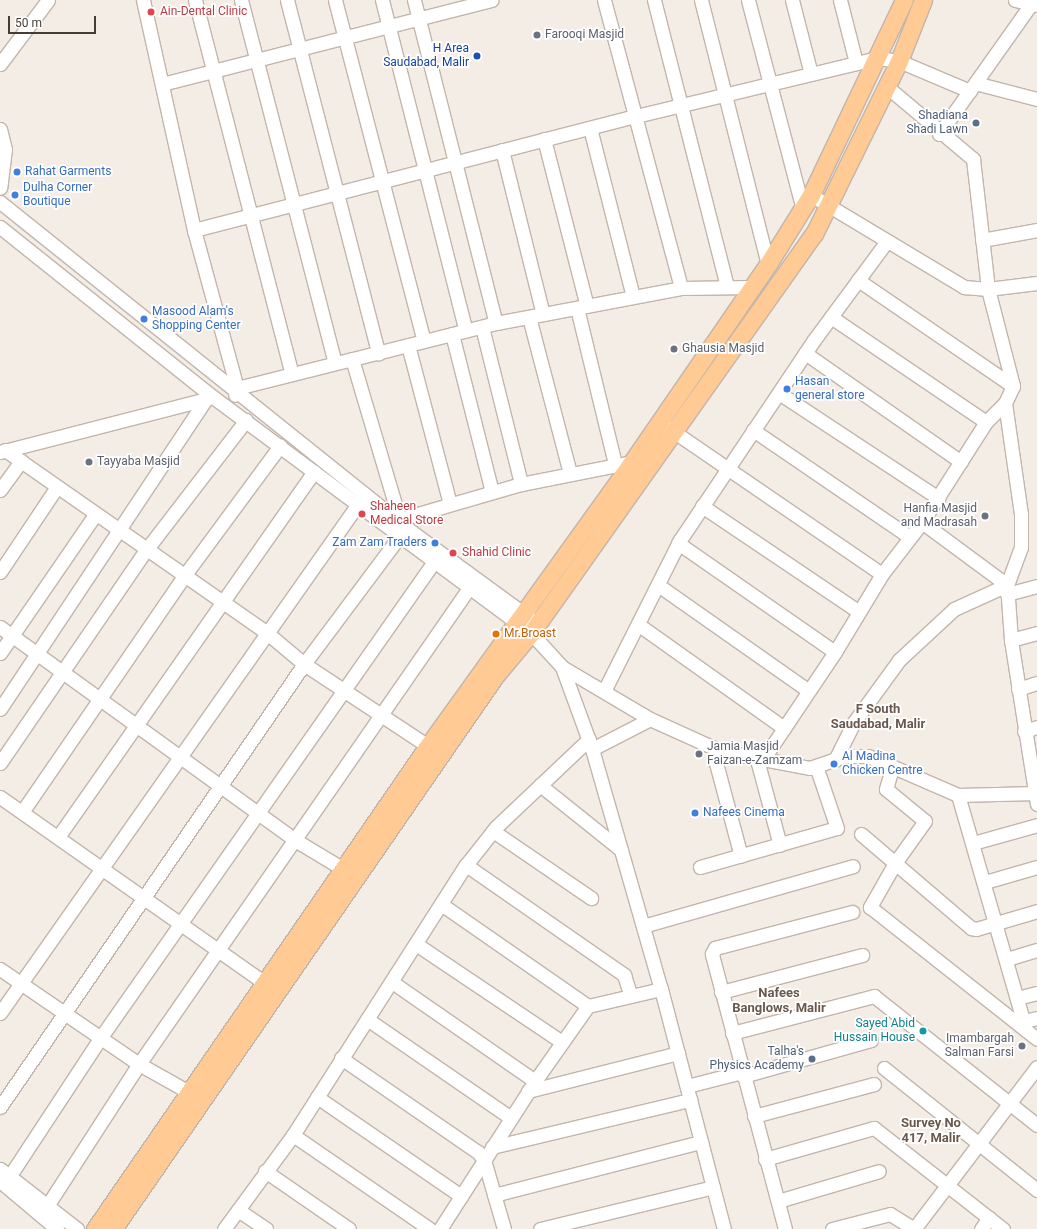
<!DOCTYPE html>
<html>
<head>
<meta charset="utf-8">
<style>
	body { margin:0 }
	#map { position:relative; width:1037px; height:1229px; overflow:hidden; background:#f4ede6; font-family:Roboto,sans-serif }
	div>[style] { position:absolute }
	.roads { filter:drop-shadow(1px 0 #c3b5ab) drop-shadow(-1px 0 #c3b5ab) drop-shadow(0 1px #c3b5ab) drop-shadow(0 -1px #c3b5ab) }
	.minor>* { height:13px; margin:-6.5px; padding:0 6.5px; transform-origin:6.5px; border-radius:6.5px; background:#fff }
	.major>* { height:17px; margin:-8.5px; padding:0 8.5px; transform-origin:8.5px; border-radius:8.5px; background:#ffca94 }
	.dots>* { width:11px; height:11px; translate:-50% -50%; box-sizing:border-box; border:2px solid #fff; border-radius:50% }
	span { translate:-50% -50%; white-space:nowrap; text-align:center; line-height:1.15; -webkit-text-stroke:3.5px #fff; paint-order:stroke }
	.health-label { font-size:12px; color:#be3a42 }
	.left { translate:0 -50%; text-align:left }
	.worship-label { font-size:12px; color:#5b616d }
	.right { translate:-100% -50%; text-align:right }
	.transit-label { font-size:12px; color:#164399 }
	.service-label { font-size:12px; color:#4e5e75 }
	.shop-label { font-size:12px; color:#366cbe }
	.food-label { font-size:12px; color:#c56008 }
	.culture-label { font-size:12px; color:#0d838f }
	.neighbourhood-label { font-size:13px; color:#6a584c; font-weight:700 }
	.scale { position:absolute; left:8px; top:16px; width:88px; height:18px; box-sizing:border-box; border:2px solid #473c35; border-top:0; padding-left:5px; font-size:12px; line-height:14px; white-space:nowrap; color:#473c35; -webkit-text-stroke:3px #fff; paint-order:stroke }
</style>
</head>
<body>
<div id="map">
	<div class="roads">
		<div class="minor">
			<div style="left:143px;top:0;width:236px;rotate:77.5deg"></div>
			<div style="left:194px;top:230px;width:164px;rotate:74.8deg"></div>
			<div style="left:237px;top:388px;width:7px;rotate:106deg"></div>
			<div style="left:195px;top:0;width:386px;rotate:75.5deg"></div>
			<div style="left:241px;top:0;width:375px;rotate:75.5deg"></div>
			<div style="left:287px;top:0;width:365px;rotate:75.5deg"></div>
			<div style="left:335px;top:0;width:352px;rotate:75.4deg"></div>
			<div style="left:382px;top:0;width:341px;rotate:75.8deg"></div>
			<div style="left:414px;top:0;width:333px;rotate:75.8deg"></div>
			<div style="left:604px;top:0;width:298px;rotate:75deg"></div>
			<div style="left:654px;top:0;width:296px;rotate:75.7deg"></div>
			<div style="left:701px;top:0;width:272px;rotate:75.8deg"></div>
			<div style="left:748px;top:0;width:217px;rotate:75.3deg"></div>
			<div style="left:792px;top:0;width:76px;rotate:75.6deg"></div>
			<div style="left:840px;top:0;width:65px;rotate:75.7deg"></div>
			<div style="left:1015px;top:0;width:23px;rotate:13deg"></div>
			<div style="left:0;top:64px;width:80px;rotate:-53.1deg"></div>
			<div style="left:975px;top:83px;width:64px;rotate:14.5deg"></div>
			<div style="left:162px;top:84px;width:340px;rotate:-14.3deg"></div>
			<div style="left:886px;top:86px;width:114px;rotate:40deg"></div>
			<div style="left:973px;top:159px;width:131px;rotate:83.4deg"></div>
			<div style="left:988px;top:289px;width:100px;rotate:75.5deg"></div>
			<div style="left:1013px;top:386px;width:19px;rotate:115deg"></div>
			<div style="left:1005px;top:403px;width:112px;rotate:81.8deg"></div>
			<div style="left:1021px;top:514px;width:33px;rotate:90deg"></div>
			<div style="left:1021px;top:547px;width:40px;rotate:110.2deg"></div>
			<div style="left:1007px;top:585px;width:55px;rotate:85.8deg"></div>
			<div style="left:1011px;top:640px;width:166px;rotate:81deg"></div>
			<div style="left:590px;top:128px;width:174px;rotate:75.7deg"></div>
			<div style="left:0;top:129px;width:21px;rotate:76deg"></div>
			<div style="left:5px;top:149px;width:39px;rotate:97deg"></div>
			<div style="left:939px;top:134px;width:159px;rotate:-54.7deg"></div>
			<div style="left:544px;top:139px;width:172px;rotate:75.6deg"></div>
			<div style="left:502px;top:150px;width:169px;rotate:76deg"></div>
			<div style="left:811px;top:195px;width:179px;rotate:31deg"></div>
			<div style="left:964px;top:287px;width:24px;rotate:5deg"></div>
			<div style="left:988px;top:289px;width:49px;rotate:-7deg"></div>
			<div style="left:0;top:202px;width:528px;rotate:38.69deg"></div>
			<div style="left:412px;top:532px;width:156px;rotate:36.1deg"></div>
			<div style="left:0;top:227px;width:273px;rotate:38.6deg"></div>
			<div style="left:213px;top:397px;width:396px;rotate:36.6deg"></div>
			<div style="left:531px;top:633px;width:46px;rotate:47.6deg"></div>
			<div style="left:562px;top:667px;width:87px;rotate:69.9deg"></div>
			<div style="left:592px;top:749px;width:250px;rotate:74deg"></div>
			<div style="left:661px;top:989px;width:248px;rotate:75.3deg"></div>
			<div style="left:194px;top:230px;width:456px;rotate:-14.5deg"></div>
			<div style="left:636px;top:116px;width:249px;rotate:-13.5deg"></div>
			<div style="left:878px;top:58px;width:21px;rotate:8deg"></div>
			<div style="left:899px;top:61px;width:77px;rotate:22.9deg"></div>
			<div style="left:982px;top:240px;width:56px;rotate:-10.3deg"></div>
			<div style="left:858px;top:280px;width:188px;rotate:34.4deg"></div>
			<div style="left:577px;top:308px;width:161px;rotate:76.3deg"></div>
			<div style="left:529px;top:317px;width:161px;rotate:75.3deg"></div>
			<div style="left:831px;top:317px;width:187px;rotate:34.1deg"></div>
			<div style="left:482px;top:327px;width:162px;rotate:76deg"></div>
			<div style="left:452px;top:334px;width:163px;rotate:75.8deg"></div>
			<div style="left:408px;top:345px;width:164px;rotate:75.2deg"></div>
			<div style="left:805px;top:353px;width:190px;rotate:34.9deg"></div>
			<div style="left:352px;top:359px;width:166px;rotate:73.5deg"></div>
			<div style="left:237px;top:388px;width:267px;rotate:-14.1deg"></div>
			<div style="left:496px;top:323px;width:188px;rotate:-10.7deg"></div>
			<div style="left:681px;top:288px;width:70px;rotate:-0.8deg"></div>
			<div style="left:779px;top:393px;width:191px;rotate:33.4deg"></div>
			<div style="left:667px;top:427px;width:260px;rotate:34.4deg"></div>
			<div style="left:753px;top:430px;width:190px;rotate:34.3deg"></div>
			<div style="left:5px;top:450px;width:320px;rotate:34.9deg"></div>
			<div style="left:267px;top:633px;width:48px;rotate:40deg"></div>
			<div style="left:304px;top:664px;width:149px;rotate:33.5deg"></div>
			<div style="left:0;top:452px;width:214px;rotate:-14.4deg"></div>
			<div style="left:0;top:490px;width:36px;rotate:-54deg"></div>
			<div style="left:702px;top:506px;width:189px;rotate:34deg"></div>
			<div style="left:397px;top:520px;width:129px;rotate:-16.2deg"></div>
			<div style="left:521px;top:484px;width:113px;rotate:-11.2deg"></div>
			<div style="left:678px;top:543px;width:191px;rotate:34.8deg"></div>
			<div style="left:0;top:572px;width:102px;rotate:-56.2deg"></div>
			<div style="left:658px;top:585px;width:184px;rotate:35.1deg"></div>
			<div style="left:1007px;top:594px;width:31px;rotate:-15deg"></div>
			<div style="left:639px;top:625px;width:178px;rotate:35.4deg"></div>
			<div style="left:0;top:627px;width:364px;rotate:35.8deg"></div>
			<div style="left:295px;top:840px;width:64px;rotate:31deg"></div>
			<div style="left:1011px;top:640px;width:27px;rotate:-15deg"></div>
			<div style="left:0;top:653px;width:168px;rotate:-55.5deg"></div>
			<div style="left:562px;top:667px;width:102px;rotate:30.6deg"></div>
			<div style="left:650px;top:719px;width:78px;rotate:24.3deg"></div>
			<div style="left:721px;top:751px;width:91px;rotate:10.8deg"></div>
			<div style="left:810px;top:768px;width:37px;rotate:-19deg"></div>
			<div style="left:845px;top:756px;width:23px"></div>
			<div style="left:868px;top:756px;width:98px;rotate:23.4deg"></div>
			<div style="left:958px;top:795px;width:79px;rotate:-1.5deg"></div>
			<div style="left:1018px;top:689px;width:20px;rotate:-18deg"></div>
			<div style="left:604px;top:691px;width:169px;rotate:-63.3deg"></div>
			<div style="left:680px;top:540px;width:241px;rotate:-56.2deg"></div>
			<div style="left:814px;top:340px;width:123px;rotate:-53.6deg"></div>
			<div style="left:0;top:709px;width:371px;rotate:-56.4deg"></div>
			<div style="left:1024px;top:731px;width:14px;rotate:-17deg"></div>
			<div style="left:592px;top:749px;width:65px;rotate:-27.3deg"></div>
			<div style="left:721px;top:751px;width:13px;rotate:113deg"></div>
			<div style="left:716px;top:763px;width:96px;rotate:75deg"></div>
			<div style="left:756px;top:756px;width:92px;rotate:74.9deg"></div>
			<div style="left:764px;top:758px;width:128px;rotate:-56.2deg"></div>
			<div style="left:835px;top:652px;width:91px;rotate:-58.9deg"></div>
			<div style="left:882px;top:574px;width:66px;rotate:-52.4deg"></div>
			<div style="left:922px;top:522px;width:119px;rotate:-57.4deg"></div>
			<div style="left:986px;top:422px;width:27px;rotate:-45deg"></div>
			<div style="left:835px;top:760px;width:42px;rotate:-63.4deg"></div>
			<div style="left:854px;top:722px;width:77px;rotate:-54deg"></div>
			<div style="left:899px;top:660px;width:75px;rotate:-42.8deg"></div>
			<div style="left:954px;top:609px;width:58px;rotate:-24.4deg"></div>
			<div style="left:1007px;top:585px;width:106px;rotate:-143.5deg"></div>
			<div style="left:0;top:763px;width:258px;rotate:-55.6deg"></div>
			<div style="left:146px;top:550px;width:164px;rotate:-52.4deg"></div>
			<div style="left:892px;top:768px;width:22px;rotate:106deg"></div>
			<div style="left:886px;top:789px;width:50px;rotate:39.4deg"></div>
			<div style="left:925px;top:821px;width:52px;rotate:125.5deg"></div>
			<div style="left:895px;top:863px;width:51px;rotate:119.6deg"></div>
			<div style="left:870px;top:907px;width:213px;rotate:38.3deg"></div>
			<div style="left:540px;top:785px;width:104px;rotate:38.7deg"></div>
			<div style="left:958px;top:795px;width:245px;rotate:73.9deg"></div>
			<div style="left:0;top:797px;width:332px;rotate:35.1deg"></div>
			<div style="left:22px;top:812px;width:286px;rotate:-55.5deg"></div>
			<div style="left:184px;top:576px;width:162px;rotate:-53.6deg"></div>
			<div style="left:493px;top:831px;width:119px;rotate:34.4deg"></div>
			<div style="left:861px;top:834px;width:145px;rotate:40.5deg"></div>
			<div style="left:971px;top:928px;width:5px;rotate:11deg"></div>
			<div style="left:976px;top:929px;width:64px;rotate:-16.4deg"></div>
			<div style="left:58px;top:837px;width:446px;rotate:-55deg"></div>
			<div style="left:973px;top:843px;width:66px;rotate:-15.7deg"></div>
			<div style="left:466px;top:865px;width:193px;rotate:34.8deg"></div>
			<div style="left:624px;top:975px;width:22px;rotate:72deg"></div>
			<div style="left:700px;top:867px;width:142px;rotate:-15.9deg"></div>
			<div style="left:837px;top:828px;width:65px;rotate:-108.7deg"></div>
			<div style="left:985px;top:882px;width:54px;rotate:-16.1deg"></div>
			<div style="left:441px;top:904px;width:179px;rotate:34.8deg"></div>
			<div style="left:643px;top:926px;width:218px;rotate:-15.9deg"></div>
			<div style="left:416px;top:944px;width:176px;rotate:33.9deg"></div>
			<div style="left:1007px;top:959px;width:31px;rotate:-17deg"></div>
			<div style="left:0;top:969px;width:168px;rotate:34.4deg"></div>
			<div style="left:139px;top:1064px;width:65px;rotate:29.3deg"></div>
			<div style="left:392px;top:982px;width:174px;rotate:34.7deg"></div>
			<div style="left:721px;top:992px;width:146px;rotate:-14.7deg"></div>
			<div style="left:1017px;top:998px;width:21px;rotate:-14deg"></div>
			<div style="left:0;top:1013px;width:622px;rotate:-54.88deg"></div>
			<div style="left:367px;top:1019px;width:175px;rotate:34.5deg"></div>
			<div style="left:1024px;top:1021px;width:13px;rotate:-13deg"></div>
			<div style="left:732px;top:1033px;width:147px;rotate:-14.6deg"></div>
			<div style="left:874px;top:996px;width:208px;rotate:38.4deg"></div>
			<div style="left:341px;top:1058px;width:166px;rotate:34.5deg"></div>
			<div style="left:478px;top:1152px;width:10px;rotate:53deg"></div>
			<div style="left:484px;top:1160px;width:72px;rotate:73.8deg"></div>
			<div style="left:884px;top:1068px;width:196px;rotate:38.6deg"></div>
			<div style="left:743px;top:1076px;width:133px;rotate:-15.7deg"></div>
			<div style="left:687px;top:1086px;width:57px;rotate:-14.3deg"></div>
			<div style="left:528px;top:1091px;width:155px;rotate:-14.2deg"></div>
			<div style="left:317px;top:1097px;width:175px;rotate:34.5deg"></div>
			<div style="left:0;top:1107px;width:537px;rotate:-55.54deg"></div>
			<div style="left:304px;top:664px;width:159px;rotate:-53.2deg"></div>
			<div style="left:754px;top:1116px;width:124px;rotate:-14.9deg"></div>
			<div style="left:293px;top:1135px;width:166px;rotate:34.5deg"></div>
			<div style="left:492px;top:1147px;width:204px;rotate:-13.4deg"></div>
			<div style="left:765px;top:1159px;width:113px;rotate:-15.9deg"></div>
			<div style="left:874px;top:1128px;width:164px;rotate:38.1deg"></div>
			<div style="left:0;top:1169px;width:98px;rotate:37.9deg"></div>
			<div style="left:265px;top:1171px;width:102px;rotate:34.6deg"></div>
			<div style="left:9px;top:1177px;width:168px;rotate:-56.7deg"></div>
			<div style="left:101px;top:1037px;width:579px;rotate:-54.99deg"></div>
			<div style="left:0;top:1181px;width:75px;rotate:40.1deg"></div>
			<div style="left:494px;top:1195px;width:214px;rotate:-14.4deg"></div>
			<div style="left:778px;top:1201px;width:105px;rotate:-16.5deg"></div>
			<div style="left:47px;top:1206px;width:169px;rotate:-57.1deg"></div>
			<div style="left:139px;top:1064px;width:579px;rotate:-55.27deg"></div>
			<div style="left:238px;top:1210px;width:34px;rotate:34deg"></div>
			<div style="left:224px;top:1229px;width:117px;rotate:-53.7deg"></div>
			<div style="left:293px;top:1135px;width:321px;rotate:-57.4deg"></div>
			<div style="left:466px;top:865px;width:48px;rotate:-51.7deg"></div>
			<div style="left:496px;top:827px;width:128px;rotate:-43.4deg"></div>
			<div style="left:440px;top:1229px;width:176px;rotate:-57.3deg"></div>
			<div style="left:535px;top:1081px;width:92px;rotate:-54.8deg"></div>
			<div style="left:588px;top:1006px;width:75px;rotate:-13.1deg"></div>
			<div style="left:540px;top:1229px;width:178px;rotate:-13.6deg"></div>
			<div style="left:785px;top:1229px;width:285px;rotate:-104.9deg"></div>
			<div style="left:712px;top:954px;width:7px;rotate:-63deg"></div>
			<div style="left:715px;top:948px;width:142px;rotate:-14.7deg"></div>
			<div style="left:832px;top:1229px;width:60px;rotate:-14.5deg"></div>
			<div style="left:890px;top:1214px;width:28px;rotate:32deg"></div>
			<div style="left:914px;top:1229px;width:203px;rotate:-52.8deg"></div>
			<div style="left:981px;top:1229px;width:14px;rotate:-54deg"></div>
		</div>
		<div class="major">
			<div style="left:95px;top:1229px;width:587px;rotate:-55.42deg"></div>
			<div style="left:428px;top:746px;width:350px;rotate:-54.3deg"></div>
			<div style="left:632px;top:462px;width:240px;rotate:-55.5deg"></div>
			<div style="left:768px;top:264px;width:81px;rotate:-58.1deg"></div>
			<div style="left:811px;top:195px;width:216px;rotate:-64.5deg"></div>
			<div style="left:113px;top:1229px;width:672px;rotate:-55.36deg"></div>
			<div style="left:495px;top:676px;width:56px;rotate:-50.1deg"></div>
			<div style="left:531px;top:633px;width:489px;rotate:-54.7deg"></div>
			<div style="left:814px;top:234px;width:193px;rotate:-63.8deg"></div>
			<div style="left:899px;top:61px;width:66px;rotate:-68.5deg"></div>
		</div>
	</div>
	<div class="dots">
		<div style="left:151px;top:12px;background:#e0444e"></div>
		<div style="left:537px;top:35px;background:#6b7280"></div>
		<div style="left:477px;top:56px;background:#1a4fb4"></div>
		<div style="left:976px;top:123px;background:#5c6f8a"></div>
		<div style="left:17px;top:172px;background:#3f7fe0"></div>
		<div style="left:15px;top:195px;background:#3f7fe0"></div>
		<div style="left:144px;top:319px;background:#3f7fe0"></div>
		<div style="left:674px;top:349px;background:#6b7280"></div>
		<div style="left:787px;top:389px;background:#3f7fe0"></div>
		<div style="left:89px;top:462px;background:#6b7280"></div>
		<div style="left:362px;top:514px;background:#e0444e"></div>
		<div style="left:985px;top:516px;background:#6b7280"></div>
		<div style="left:435px;top:543px;background:#3f7fe0"></div>
		<div style="left:453px;top:553px;background:#e0444e"></div>
		<div style="left:496px;top:634px;background:#e8710a"></div>
		<div style="left:699px;top:754px;background:#6b7280"></div>
		<div style="left:834px;top:764px;background:#3f7fe0"></div>
		<div style="left:695px;top:813px;background:#3f7fe0"></div>
		<div style="left:923px;top:1031px;background:#0f9aa8"></div>
		<div style="left:1022px;top:1046px;background:#6b7280"></div>
		<div style="left:812px;top:1059px;background:#5c6f8a"></div>
	</div>
	<div class="health-label">
		<span class="left" style="left:160px;top:12px">Ain-Dental Clinic</span>
		<span class="left" style="left:370px;top:514px">Shaheen<br>Medical Store</span>
		<span class="left" style="left:462px;top:553px">Shahid Clinic</span>
	</div>
	<div class="worship-label">
		<span class="left" style="left:545px;top:35px">Farooqi Masjid</span>
		<span class="left" style="left:682px;top:349px">Ghausia Masjid</span>
		<span class="left" style="left:97px;top:462px">Tayyaba Masjid</span>
		<span class="right" style="left:977px;top:516px">Hanfia Masjid<br>and Madrasah</span>
		<span class="left" style="left:707px;top:754px">Jamia Masjid<br>Faizan-e-Zamzam</span>
		<span class="right" style="left:1014px;top:1046px">Imambargah<br>Salman Farsi</span>
	</div>
	<div class="transit-label">
		<span class="right" style="left:469px;top:56px">H Area<br>Saudabad, Malir</span>
	</div>
	<div class="service-label">
		<span class="right" style="left:968px;top:123px">Shadiana<br>Shadi Lawn</span>
		<span class="right" style="left:804px;top:1059px">Talha's<br>Physics Academy</span>
	</div>
	<div class="shop-label">
		<span class="left" style="left:25px;top:172px">Rahat Garments</span>
		<span class="left" style="left:23px;top:195px">Dulha Corner<br>Boutique</span>
		<span class="left" style="left:152px;top:319px">Masood Alam's<br>Shopping Center</span>
		<span class="left" style="left:795px;top:389px">Hasan<br>general store</span>
		<span class="right" style="left:427px;top:543px">Zam Zam Traders</span>
		<span class="left" style="left:842px;top:764px">Al Madina<br>Chicken Centre</span>
		<span class="left" style="left:703px;top:813px">Nafees Cinema</span>
	</div>
	<div class="food-label">
		<span class="left" style="left:504px;top:634px">Mr.Broast</span>
	</div>
	<div class="culture-label">
		<span class="right" style="left:915px;top:1031px">Sayed Abid<br>Hussain House</span>
	</div>
	<div class="neighbourhood-label">
		<span style="left:878px;top:717px">F South<br>Saudabad, Malir</span>
		<span style="left:779px;top:1001px">Nafees<br>Banglows, Malir</span>
		<span style="left:931px;top:1131px">Survey No<br>417, Malir</span>
	</div>
	<div class="scale">50 m</div>
</div>
</body>
</html>
